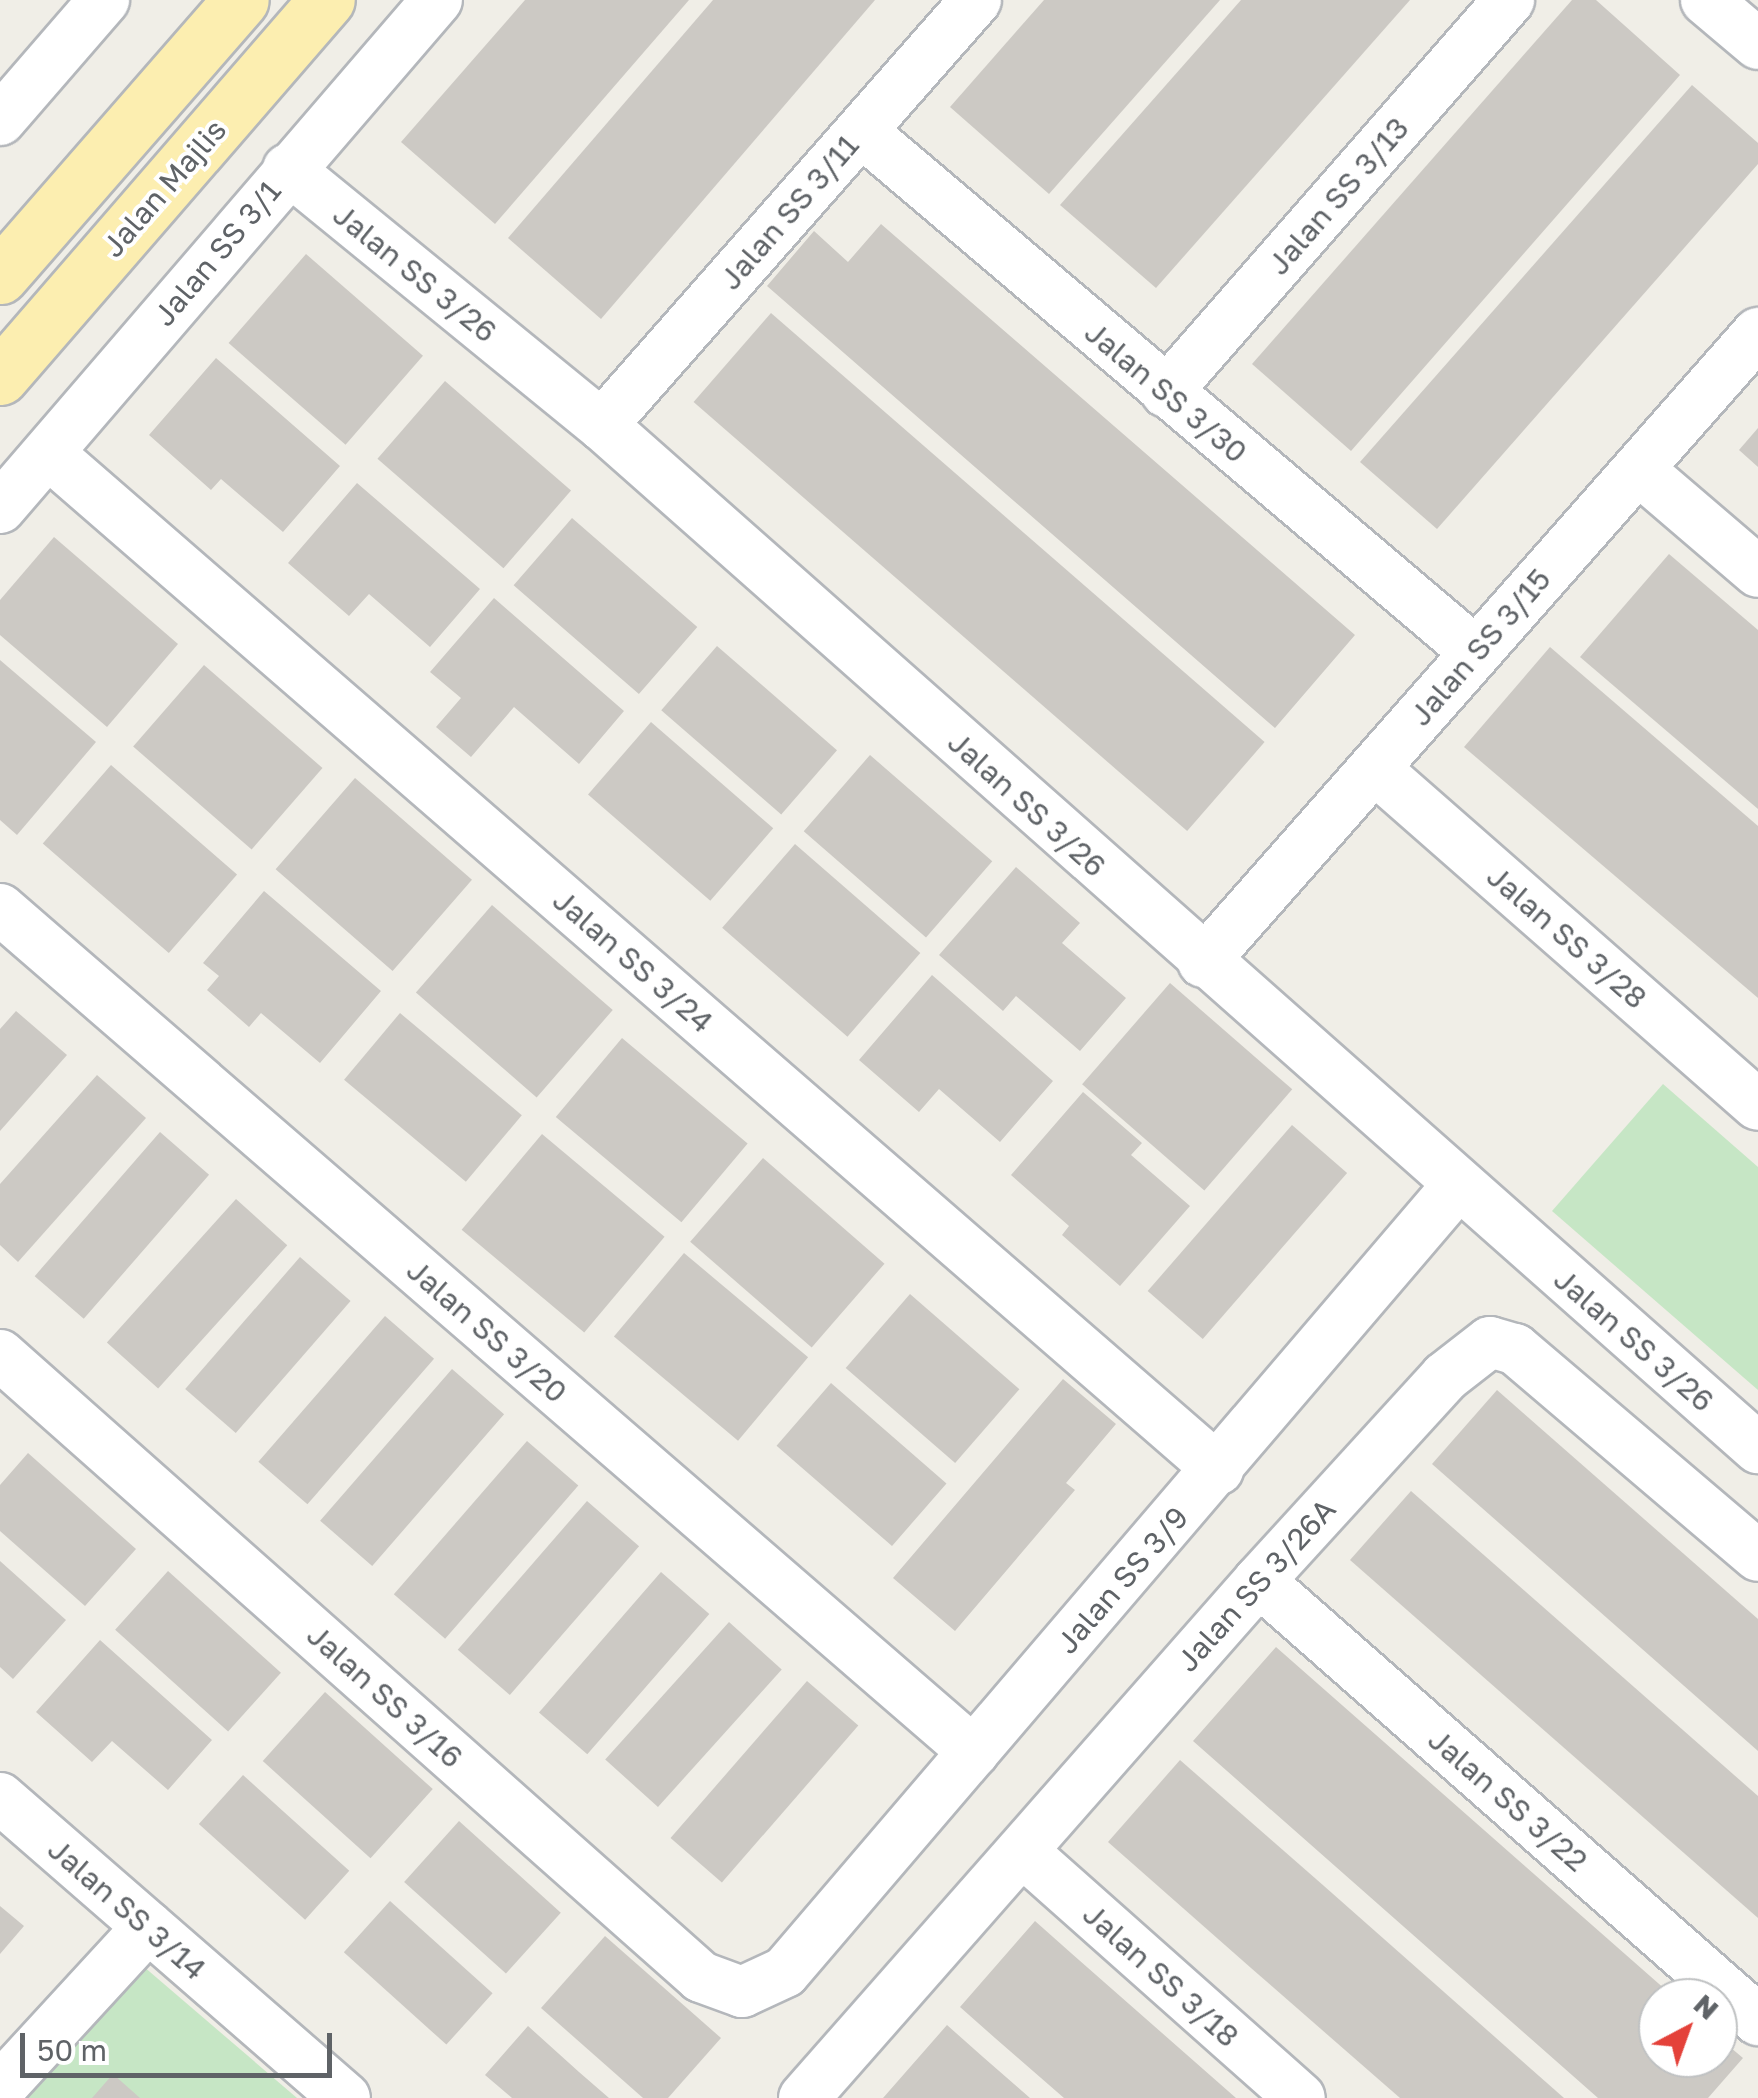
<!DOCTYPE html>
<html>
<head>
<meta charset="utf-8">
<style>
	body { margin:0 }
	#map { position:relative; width:1758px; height:2098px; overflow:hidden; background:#f0eee7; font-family:"Golos Text",sans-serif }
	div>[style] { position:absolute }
	.green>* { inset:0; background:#c6e6c5 }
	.building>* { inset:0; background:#ccc9c4; transform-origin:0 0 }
	.roads { filter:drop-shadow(2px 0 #b4b7bb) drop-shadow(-2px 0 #b4b7bb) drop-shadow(0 2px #b4b7bb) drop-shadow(0 -2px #b4b7bb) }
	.minor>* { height:50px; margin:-25px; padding:0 25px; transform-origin:25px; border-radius:25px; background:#fff }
	.major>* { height:55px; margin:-27.5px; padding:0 27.5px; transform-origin:27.5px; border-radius:27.5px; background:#fceeb0 }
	span { translate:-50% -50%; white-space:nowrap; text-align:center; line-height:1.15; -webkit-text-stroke:8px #fff; paint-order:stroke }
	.street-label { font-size:30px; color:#5f6367 }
	.north { position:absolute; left:1638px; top:1978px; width:100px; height:100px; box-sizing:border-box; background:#fff; border:2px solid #bfc1c2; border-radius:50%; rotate:41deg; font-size:28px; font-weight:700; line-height:40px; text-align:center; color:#5f6367 }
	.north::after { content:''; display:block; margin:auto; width:35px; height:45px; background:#e4423a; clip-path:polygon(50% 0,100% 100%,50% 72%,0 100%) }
	.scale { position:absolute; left:20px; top:2033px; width:312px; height:45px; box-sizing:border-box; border:5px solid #5f6367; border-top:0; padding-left:12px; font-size:30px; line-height:35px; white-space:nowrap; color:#5f6367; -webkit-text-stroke:8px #fff; paint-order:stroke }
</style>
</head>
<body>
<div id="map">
	<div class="green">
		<div style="clip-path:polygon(1663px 1084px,1758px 1167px,1758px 1390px,1552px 1211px)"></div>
		<div style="clip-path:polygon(129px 1954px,297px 2098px,5px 2098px)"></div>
	</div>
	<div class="building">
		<div style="clip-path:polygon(525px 0,689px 0,495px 224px,401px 142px)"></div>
		<div style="clip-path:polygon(713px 0,875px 0,601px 319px,508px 238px)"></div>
		<div style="clip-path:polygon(1044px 0,1220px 0,1049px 194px,950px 107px)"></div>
		<div style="clip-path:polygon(1241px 0,1410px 0,1156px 288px,1060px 205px)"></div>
		<div style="clip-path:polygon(1572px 0,1596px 0,1680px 75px,1351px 451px,1252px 364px)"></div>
		<div style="clip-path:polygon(1692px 85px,1758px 143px,1758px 164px,1437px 529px,1360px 462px)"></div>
		<div style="clip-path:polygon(881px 224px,1355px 635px,1275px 728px,767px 286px,814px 231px,848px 262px)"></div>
		<div style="left:306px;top:254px;width:155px;height:118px;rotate:41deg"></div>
		<div style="left:771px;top:313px;width:654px;height:118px;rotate:41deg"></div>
		<div style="clip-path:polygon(216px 358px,340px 466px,283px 532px,221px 479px,211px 490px,149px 435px)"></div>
		<div style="left:445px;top:381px;width:167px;height:103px;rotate:41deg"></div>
		<div style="clip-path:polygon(1758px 428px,1758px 467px,1739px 450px)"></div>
		<div style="clip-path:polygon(357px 483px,480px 589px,430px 647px,369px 594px,349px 616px,288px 563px)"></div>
		<div style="left:572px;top:518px;width:166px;height:89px;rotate:41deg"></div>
		<div style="clip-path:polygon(54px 537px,178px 644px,107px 727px,0 635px,0 600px)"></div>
		<div style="clip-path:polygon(1669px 554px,1758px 630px,1758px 809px,1580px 657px)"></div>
		<div style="clip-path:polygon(494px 598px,624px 711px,579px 764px,514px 707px,471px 757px,436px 727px,461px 698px,430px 672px)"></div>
		<div style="left:717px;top:646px;width:159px;height:85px;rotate:41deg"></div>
		<div style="clip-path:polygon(1550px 647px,1758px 826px,1758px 998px,1464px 747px)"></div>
		<div style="clip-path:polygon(0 660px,96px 742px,17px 835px,0 820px)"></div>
		<div style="left:204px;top:665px;width:157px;height:108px;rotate:41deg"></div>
		<div style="left:651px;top:722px;width:162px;height:96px;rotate:41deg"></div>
		<div style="left:870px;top:755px;width:162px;height:101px;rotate:41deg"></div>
		<div style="left:111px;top:765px;width:167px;height:104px;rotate:41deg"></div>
		<div style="left:355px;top:778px;width:155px;height:121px;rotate:41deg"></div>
		<div style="left:795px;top:844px;width:166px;height:111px;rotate:41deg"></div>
		<div style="clip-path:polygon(1016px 867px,1080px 923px,1062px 943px,1126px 998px,1080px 1051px,1016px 996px,1003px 1011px,939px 955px)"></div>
		<div style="clip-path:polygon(264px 891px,381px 991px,320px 1063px,261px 1013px,249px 1027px,207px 990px,219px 976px,203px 963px)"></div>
		<div style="left:492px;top:905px;width:160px;height:116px;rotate:41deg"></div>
		<div style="clip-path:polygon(932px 975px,1053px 1081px,1000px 1142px,939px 1089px,919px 1112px,859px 1060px)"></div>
		<div style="left:1170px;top:983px;width:162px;height:134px;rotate:41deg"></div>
		<div style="clip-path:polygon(16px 1011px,67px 1055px,0 1131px,0 1029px)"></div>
		<div style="left:400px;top:1013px;width:159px;height:87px;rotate:40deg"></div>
		<div style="left:622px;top:1038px;width:164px;height:103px;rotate:40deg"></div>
		<div style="clip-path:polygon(97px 1075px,146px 1118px,18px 1262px,0 1245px,0 1184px)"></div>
		<div style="clip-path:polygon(1083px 1092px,1142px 1143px,1131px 1155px,1190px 1206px,1120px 1286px,1062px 1235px,1069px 1226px,1011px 1175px)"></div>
		<div style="left:1292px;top:1125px;width:73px;height:220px;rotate:41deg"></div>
		<div style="left:160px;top:1132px;width:65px;height:191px;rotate:41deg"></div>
		<div style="left:542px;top:1134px;width:160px;height:125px;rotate:40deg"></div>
		<div style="left:763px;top:1158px;width:161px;height:111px;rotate:41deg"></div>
		<div style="left:236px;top:1199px;width:69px;height:193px;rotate:42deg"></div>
		<div style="left:684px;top:1253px;width:162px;height:109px;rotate:40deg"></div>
		<div style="left:300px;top:1257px;width:67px;height:175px;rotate:41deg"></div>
		<div style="left:910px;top:1294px;width:145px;height:98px;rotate:41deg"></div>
		<div style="left:385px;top:1316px;width:65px;height:193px;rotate:41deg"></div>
		<div style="left:452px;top:1369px;width:69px;height:201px;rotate:41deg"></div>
		<div style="clip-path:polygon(1063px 1379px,1116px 1424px,1066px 1483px,1075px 1490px,955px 1631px,893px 1578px)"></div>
		<div style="left:831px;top:1383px;width:153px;height:83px;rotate:41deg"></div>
		<div style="clip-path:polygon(1497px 1390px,1758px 1619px,1758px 1751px,1432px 1464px)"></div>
		<div style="left:527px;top:1441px;width:68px;height:203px;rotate:41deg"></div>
		<div style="clip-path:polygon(28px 1453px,136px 1549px,85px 1606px,0 1531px,0 1485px)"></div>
		<div style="clip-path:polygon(1411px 1491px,1758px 1796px,1758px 1918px,1350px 1560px)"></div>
		<div style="left:587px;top:1501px;width:69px;height:197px;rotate:41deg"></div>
		<div style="clip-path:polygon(0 1561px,66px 1620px,13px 1679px,0 1667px)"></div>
		<div style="left:168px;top:1571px;width:152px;height:79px;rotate:42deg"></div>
		<div style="left:661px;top:1572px;width:64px;height:186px;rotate:41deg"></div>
		<div style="left:729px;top:1622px;width:71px;height:185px;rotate:42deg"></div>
		<div style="clip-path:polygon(100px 1640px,212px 1740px,168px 1790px,112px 1741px,92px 1762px,36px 1712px)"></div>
		<div style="clip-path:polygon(1276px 1647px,1675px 1998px,1658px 1998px,1658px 2058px,1718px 2058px,1718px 2037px,1743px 2058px,1708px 2098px,1598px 2098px,1193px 1741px)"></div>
		<div style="left:807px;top:1681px;width:68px;height:208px;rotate:41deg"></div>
		<div style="left:325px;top:1692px;width:145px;height:93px;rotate:42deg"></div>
		<div style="clip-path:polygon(1180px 1760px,1324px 1886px,1564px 2098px,1400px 2098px,1251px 1968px,1108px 1842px)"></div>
		<div style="left:243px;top:1775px;width:143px;height:66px;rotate:42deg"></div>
		<div style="left:459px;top:1821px;width:137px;height:82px;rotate:42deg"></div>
		<div style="left:390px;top:1901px;width:138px;height:69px;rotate:42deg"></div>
		<div style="clip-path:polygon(0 1906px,24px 1926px,0 1954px)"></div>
		<div style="clip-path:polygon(1035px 1921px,1071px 1953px,1236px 2098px,1064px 2098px,995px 2038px,960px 2007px)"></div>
		<div style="clip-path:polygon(605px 1936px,721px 2038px,668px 2098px,643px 2098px,541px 2008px)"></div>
		<div style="clip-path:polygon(947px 2025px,983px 2057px,1030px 2098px,883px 2098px)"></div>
		<div style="clip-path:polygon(528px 2026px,579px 2072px,609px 2098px,512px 2098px,485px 2075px)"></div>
		<div style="clip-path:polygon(113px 2074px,140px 2098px,92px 2098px)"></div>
	</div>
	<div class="roads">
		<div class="minor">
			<div style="left:1706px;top:0;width:68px;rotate:40.2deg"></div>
			<div style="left:0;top:120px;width:159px;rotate:-49.1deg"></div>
			<div style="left:861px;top:131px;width:802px;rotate:40.3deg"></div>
			<div style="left:288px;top:169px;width:405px;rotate:39.2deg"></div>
			<div style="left:602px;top:425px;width:1544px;rotate:41.51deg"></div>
			<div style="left:1166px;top:392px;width:521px;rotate:-48.81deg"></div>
			<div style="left:602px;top:425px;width:566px;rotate:-48.65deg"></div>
			<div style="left:48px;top:453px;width:1550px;rotate:40.97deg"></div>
			<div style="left:1638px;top:469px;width:158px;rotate:40.6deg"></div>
			<div style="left:0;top:508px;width:670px;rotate:-49.3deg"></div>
			<div style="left:1375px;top:769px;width:509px;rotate:41.26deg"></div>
			<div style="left:0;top:909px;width:1288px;rotate:40.88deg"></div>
			<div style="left:1203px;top:962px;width:839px;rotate:-48.58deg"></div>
			<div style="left:0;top:1355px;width:937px;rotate:41.58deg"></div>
			<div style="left:701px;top:1977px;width:44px;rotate:20.1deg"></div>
			<div style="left:742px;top:1992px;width:47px;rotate:-24.9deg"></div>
			<div style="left:785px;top:1972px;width:1034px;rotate:-49.47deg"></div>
			<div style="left:1259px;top:1581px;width:665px;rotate:41.34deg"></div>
			<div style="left:0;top:1798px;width:457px;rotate:41deg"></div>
			<div style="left:1023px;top:1852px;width:370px;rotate:41.6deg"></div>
			<div style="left:0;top:2088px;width:219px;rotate:-47.4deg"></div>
			<div style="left:804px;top:2098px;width:689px;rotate:-48.65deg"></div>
			<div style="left:1259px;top:1581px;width:276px;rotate:-47.6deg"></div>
			<div style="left:1445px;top:1377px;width:57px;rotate:-37.9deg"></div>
			<div style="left:1490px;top:1342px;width:26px;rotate:16deg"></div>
			<div style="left:1515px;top:1349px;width:319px;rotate:40.4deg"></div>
		</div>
		<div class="major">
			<div style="left:0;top:276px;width:366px;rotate:-48.9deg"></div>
			<div style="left:0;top:377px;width:499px;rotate:-49.1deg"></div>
		</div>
	</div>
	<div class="street-label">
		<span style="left:164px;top:188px;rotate:-49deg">Jalan Majlis</span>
		<span style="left:1338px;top:196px;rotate:-49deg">Jalan SS 3/13</span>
		<span style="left:789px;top:212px;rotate:-49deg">Jalan SS 3/11</span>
		<span style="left:217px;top:253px;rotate:-50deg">Jalan SS 3/1</span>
		<span style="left:415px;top:273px;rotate:39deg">Jalan SS 3/26</span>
		<span style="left:1166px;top:392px;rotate:40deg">Jalan SS 3/30</span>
		<span style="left:1480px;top:647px;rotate:-49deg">Jalan SS 3/15</span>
		<span style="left:1027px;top:804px;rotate:42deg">Jalan SS 3/26</span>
		<span style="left:1567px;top:937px;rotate:41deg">Jalan SS 3/28</span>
		<span style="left:633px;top:961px;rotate:41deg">Jalan SS 3/24</span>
		<span style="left:487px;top:1331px;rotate:41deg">Jalan SS 3/20</span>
		<span style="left:1634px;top:1340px;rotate:41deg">Jalan SS 3/26</span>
		<span style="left:1122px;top:1580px;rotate:-49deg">Jalan SS 3/9</span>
		<span style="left:1256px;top:1585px;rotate:-48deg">Jalan SS 3/26A</span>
		<span style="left:385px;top:1696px;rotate:42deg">Jalan SS 3/16</span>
		<span style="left:1508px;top:1800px;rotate:41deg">Jalan SS 3/22</span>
		<span style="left:127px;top:1909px;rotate:41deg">Jalan SS 3/14</span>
		<span style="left:1161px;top:1975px;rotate:42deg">Jalan SS 3/18</span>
	</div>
	<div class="north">N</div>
	<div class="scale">50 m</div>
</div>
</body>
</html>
